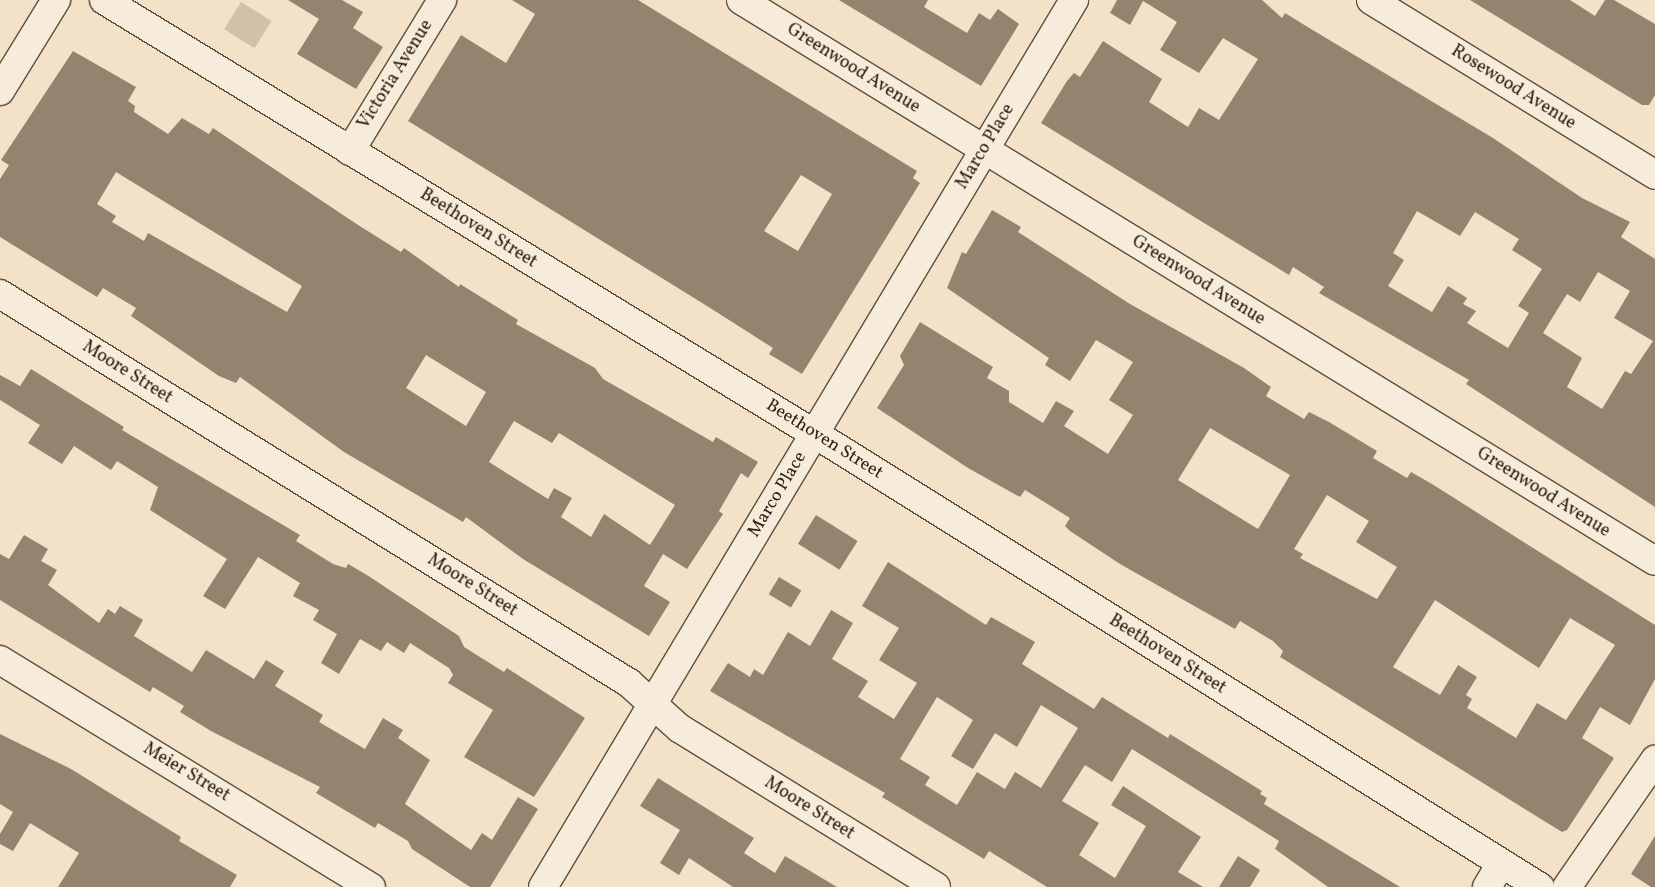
<!DOCTYPE html>
<html>
<head>
<meta charset="utf-8">
<style>
	body { margin:0 }
	#map { position:relative; width:1655px; height:887px; overflow:hidden; background:#f3e2c7; font-family:Vollkorn,serif }
	div>[style] { position:absolute }
	.green>* { inset:0; background:#d1c1a8; transform-origin:0 0 }
	.building>* { inset:0; background:#93846f; transform-origin:0 0 }
	.roads { filter:drop-shadow(1px 0 #5c503d) drop-shadow(-1px 0 #5c503d) drop-shadow(0 1px #5c503d) drop-shadow(0 -1px #5c503d) }
	.minor>* { height:28px; margin:-14px; padding:0 14px; transform-origin:14px; border-radius:14px; background:#f7ecdb }
	.tertiary>* { height:28px; margin:-14px; padding:0 14px; transform-origin:14px; border-radius:14px; background:#f7ecdb }
	span { translate:-50% -50%; white-space:nowrap; text-align:center; line-height:1.15; -webkit-text-stroke:4.5px #f7ecdb; paint-order:stroke }
	.street-label { font-size:18px; color:#2a1f0f }
</style>
</head>
<body>
<div id="map">
	<div class="green">
		<div style="left:241px;top:2px;width:36px;height:32px;rotate:32deg"></div>
	</div>
	<div class="building">
		<div style="clip-path:polygon(288px 0,342px 0,363px 12px,353px 28px,383px 47px,356px 89px,297px 54px,319px 19px)"></div>
		<div style="clip-path:polygon(evenodd,512px 0,638px 0,917px 171px,913px 178px,920px 183px,802px 374px,769px 354px,773px 348px,707px 306px,408px 121px,461px 35px,506px 63px,535px 14px,512px 0,801px 175px,832px 194px,798px 251px,764px 231px,801px 175px)"></div>
		<div style="clip-path:polygon(839px 0,928px 0,924px 7px,967px 33px,979px 13px,990px 20px,998px 9px,1019px 24px,981px 86px)"></div>
		<div style="clip-path:polygon(evenodd,1117px 0,1262px 0,1282px 18px,1285px 13px,1306px 26px,1493px 138px,1582px 198px,1630px 222px,1621px 237px,1655px 259px,1655px 507px,1466px 384px,1469px 380px,1319px 293px,1324px 287px,1293px 267px,1289px 275px,1041px 123px,1067px 81px,1074px 73px,1080px 77px,1103px 41px,1162px 79px,1149px 102px,1188px 127px,1199px 108px,1219px 120px,1258px 59px,1223px 38px,1199px 73px,1160px 50px,1177px 22px,1143px 1px,1130px 25px,1110px 13px,1117px 0,1417px 211px,1460px 236px,1475px 212px,1519px 239px,1512px 250px,1542px 269px,1518px 306px,1529px 313px,1508px 348px,1467px 323px,1476px 311px,1463px 304px,1467px 298px,1448px 286px,1432px 312px,1388px 286px,1404px 260px,1393px 253px,1417px 211px,1117px 0,1598px 272px,1630px 291px,1614px 318px,1653px 341px,1631px 374px,1625px 371px,1602px 409px,1567px 387px,1582px 358px,1543px 333px,1567px 294px,1580px 302px,1598px 272px)"></div>
		<div style="clip-path:polygon(1470px 0,1570px 0,1595px 16px,1605px 0,1614px 0,1655px 24px,1655px 95px,1649px 105px,1642px 105px)"></div>
		<div style="clip-path:polygon(evenodd,73px 51px,136px 87px,128px 101px,135px 106px,134px 112px,168px 134px,182px 118px,209px 134px,213px 128px,355px 223px,401px 252px,404px 248px,459px 287px,460px 284px,518px 320px,516px 324px,595px 368px,603px 379px,713px 442px,716px 437px,758px 462px,748px 478px,741px 473px,719px 511px,723px 514px,687px 569px,663px 554px,644px 586px,670px 602px,649px 636px,523px 559px,466px 517px,463px 522px,344px 452px,240px 377px,236px 383px,219px 376px,131px 316px,136px 308px,103px 288px,97px 297px,0 237px,0 179px,9px 165px,1px 160px,73px 51px,116px 172px,302px 286px,287px 312px,148px 233px,144px 241px,112px 222px,116px 216px,97px 204px,116px 172px,73px 51px,426px 355px,486px 392px,466px 426px,406px 388px,426px 355px,73px 51px,514px 421px,552px 443px,559px 433px,675px 505px,650px 545px,604px 514px,591px 537px,561px 517px,572px 498px,554px 488px,548px 499px,489px 462px,514px 421px)"></div>
		<div style="clip-path:polygon(evenodd,992px 210px,1021px 227px,1018px 232px,1130px 304px,1244px 368px,1271px 387px,1266px 396px,1304px 419px,1309px 412px,1329px 422px,1377px 451px,1373px 458px,1407px 478px,1411px 472px,1432px 484px,1655px 625px,1655px 679px,1630px 725px,1600px 707px,1582px 738px,1614px 758px,1567px 830px,1562px 832px,1280px 657px,1283px 651px,1273px 641px,1240px 621px,1235px 629px,1120px 564px,1070px 531px,1065px 526px,1070px 518px,1025px 490px,1020px 497px,968px 468px,877px 408px,904px 365px,900px 356px,920px 322px,993px 367px,987px 378px,1009px 391px,1009px 402px,1043px 423px,1056px 401px,1074px 411px,1064px 426px,1108px 454px,1133px 415px,1109px 400px,1133px 362px,1096px 340px,1070px 381px,1045px 365px,1049px 358px,947px 288px,962px 252px,966px 254px,992px 210px,1210px 428px,1290px 475px,1258px 529px,1178px 480px,1210px 428px,992px 210px,1327px 495px,1369px 521px,1356px 542px,1397px 567px,1377px 599px,1300px 558px,1303px 554px,1294px 549px,1327px 495px,992px 210px,1435px 600px,1539px 668px,1570px 618px,1615px 645px,1566px 720px,1537px 703px,1516px 738px,1467px 708px,1472px 699px,1466px 695px,1477px 677px,1458px 665px,1440px 695px,1393px 667px,1435px 600px)"></div>
		<div style="clip-path:polygon(31px 369px,124px 427px,122px 430px,300px 535px,296px 541px,333px 564px,346px 568px,348px 564px,367px 575px,459px 636px,464px 647px,504px 672px,507px 668px,585px 718px,534px 797px,464px 757px,493px 710px,448px 683px,453px 675px,449px 668px,410px 643px,404px 653px,387px 642px,381px 651px,360px 639px,339px 674px,321px 663px,337px 634px,313px 620px,319px 610px,293px 596px,300px 583px,258px 557px,225px 609px,203px 596px,227px 559px,150px 510px,158px 487px,117px 461px,111px 470px,74px 446px,62px 464px,28px 443px,40px 425px,0 400px,0 375px,20px 386px)"></div>
		<div style="left:816px;top:515px;width:49px;height:34px;rotate:32deg"></div>
		<div style="clip-path:polygon(24px 535px,48px 549px,41px 561px,57px 570px,48px 585px,99px 623px,108px 609px,115px 614px,120px 606px,143px 620px,134px 636px,192px 672px,206px 650px,254px 679px,266px 660px,284px 671px,275px 686px,323px 715px,319px 722px,365px 749px,383px 718px,403px 730px,398px 738px,430px 760px,405px 804px,471px 850px,482px 833px,492px 840px,518px 797px,538px 809px,490px 887px,470px 887px,412px 849px,408px 841px,378px 823px,375px 828px,316px 793px,320px 787px,211px 731px,180px 712px,184px 706px,153px 687px,150px 692px,0 600px,0 554px,9px 559px)"></div>
		<div style="clip-path:polygon(evenodd,888px 562px,986px 625px,991px 617px,1035px 642px,1022px 664px,1094px 709px,1102px 697px,1168px 738px,1170px 734px,1262px 791px,1260px 794px,1267px 798px,1264px 804px,1400px 887px,1328px 887px,1275px 849px,1279px 841px,1132px 749px,1112px 782px,1085px 765px,1062px 801px,1099px 823px,1079px 855px,1115px 878px,1146px 826px,1111px 805px,1123px 786px,1201px 837px,1178px 872px,1203px 887px,1047px 887px,989px 851px,984px 859px,882px 797px,885px 793px,710px 691px,728px 663px,750px 677px,754px 669px,763px 675px,788px 632px,810px 646px,831px 610px,853px 623px,832px 659px,868px 681px,858px 697px,894px 719px,917px 683px,879px 660px,899px 628px,862px 606px,888px 562px,937px 697px,973px 720px,951px 756px,973px 769px,995px 733px,1017px 747px,1041px 705px,1078px 728px,1041px 788px,1015px 772px,1005px 789px,977px 772px,957px 805px,925px 785px,930px 777px,900px 759px,937px 697px)"></div>
		<div style="left:779px;top:577px;width:26px;height:20px;rotate:31deg"></div>
		<div style="clip-path:polygon(0 734px,71px 769px,181px 837px,179px 841px,237px 875px,230px 887px,58px 887px,79px 853px,30px 823px,13px 851px,0 844px,0 834px,13px 812px,0 804px)"></div>
		<div style="clip-path:polygon(658px 778px,754px 838px,744px 853px,775px 873px,785px 856px,837px 887px,733px 887px,689px 858px,679px 875px,660px 863px,680px 830px,640px 806px)"></div>
		<div style="clip-path:polygon(1655px 836px,1655px 887px,1651px 887px,1631px 874px)"></div>
		<div style="clip-path:polygon(1238px 856px,1260px 870px,1250px 887px,1219px 887px)"></div>
	</div>
	<div class="roads">
		<div class="minor">
			<div style="left:741px;top:0;width:1072px;rotate:31.54deg"></div>
			<div style="left:1371px;top:0;width:334px;rotate:31.6deg"></div>
			<div style="left:350px;top:151px;width:177px;rotate:-58.6deg"></div>
			<div style="left:0;top:294px;width:740px;rotate:31.73deg"></div>
			<div style="left:629px;top:683px;width:67px;rotate:42deg"></div>
			<div style="left:679px;top:728px;width:302px;rotate:31.7deg"></div>
			<div style="left:0;top:660px;width:435px;rotate:31.5deg"></div>
			<div style="left:543px;top:887px;width:1034px;rotate:-59.09deg"></div>
			<div style="left:1487px;top:887px;width:26px;rotate:-59deg"></div>
		</div>
		<div class="tertiary">
			<div style="left:104px;top:0;width:858px;rotate:31.41deg"></div>
			<div style="left:836px;top:447px;width:830px;rotate:32.01deg"></div>
			<div style="left:0;top:91px;width:107px;rotate:-58.4deg"></div>
			<div style="left:1567px;top:887px;width:155px;rotate:-55.3deg"></div>
		</div>
	</div>
	<div class="street-label">
		<span style="left:853px;top:69px;rotate:32deg">Greenwood Avenue</span>
		<span style="left:396px;top:75px;rotate:-58deg">Victoria Avenue</span>
		<span style="left:1513px;top:88px;rotate:32deg">Rosewood Avenue</span>
		<span style="left:986px;top:147px;rotate:-59deg">Marco Place</span>
		<span style="left:478px;top:229px;rotate:32deg">Beethoven Street</span>
		<span style="left:1198px;top:281px;rotate:32deg">Greenwood Avenue</span>
		<span style="left:127px;top:373px;rotate:32deg">Moore Street</span>
		<span style="left:824px;top:440px;rotate:32deg">Beethoven Street</span>
		<span style="left:1543px;top:493px;rotate:32deg">Greenwood Avenue</span>
		<span style="left:778px;top:495px;rotate:-59deg">Marco Place</span>
		<span style="left:472px;top:586px;rotate:32deg">Moore Street</span>
		<span style="left:1167px;top:655px;rotate:32deg">Beethoven Street</span>
		<span style="left:186px;top:773px;rotate:31deg">Meier Street</span>
		<span style="left:809px;top:809px;rotate:32deg">Moore Street</span>
	</div>
</div>
</body>
</html>
